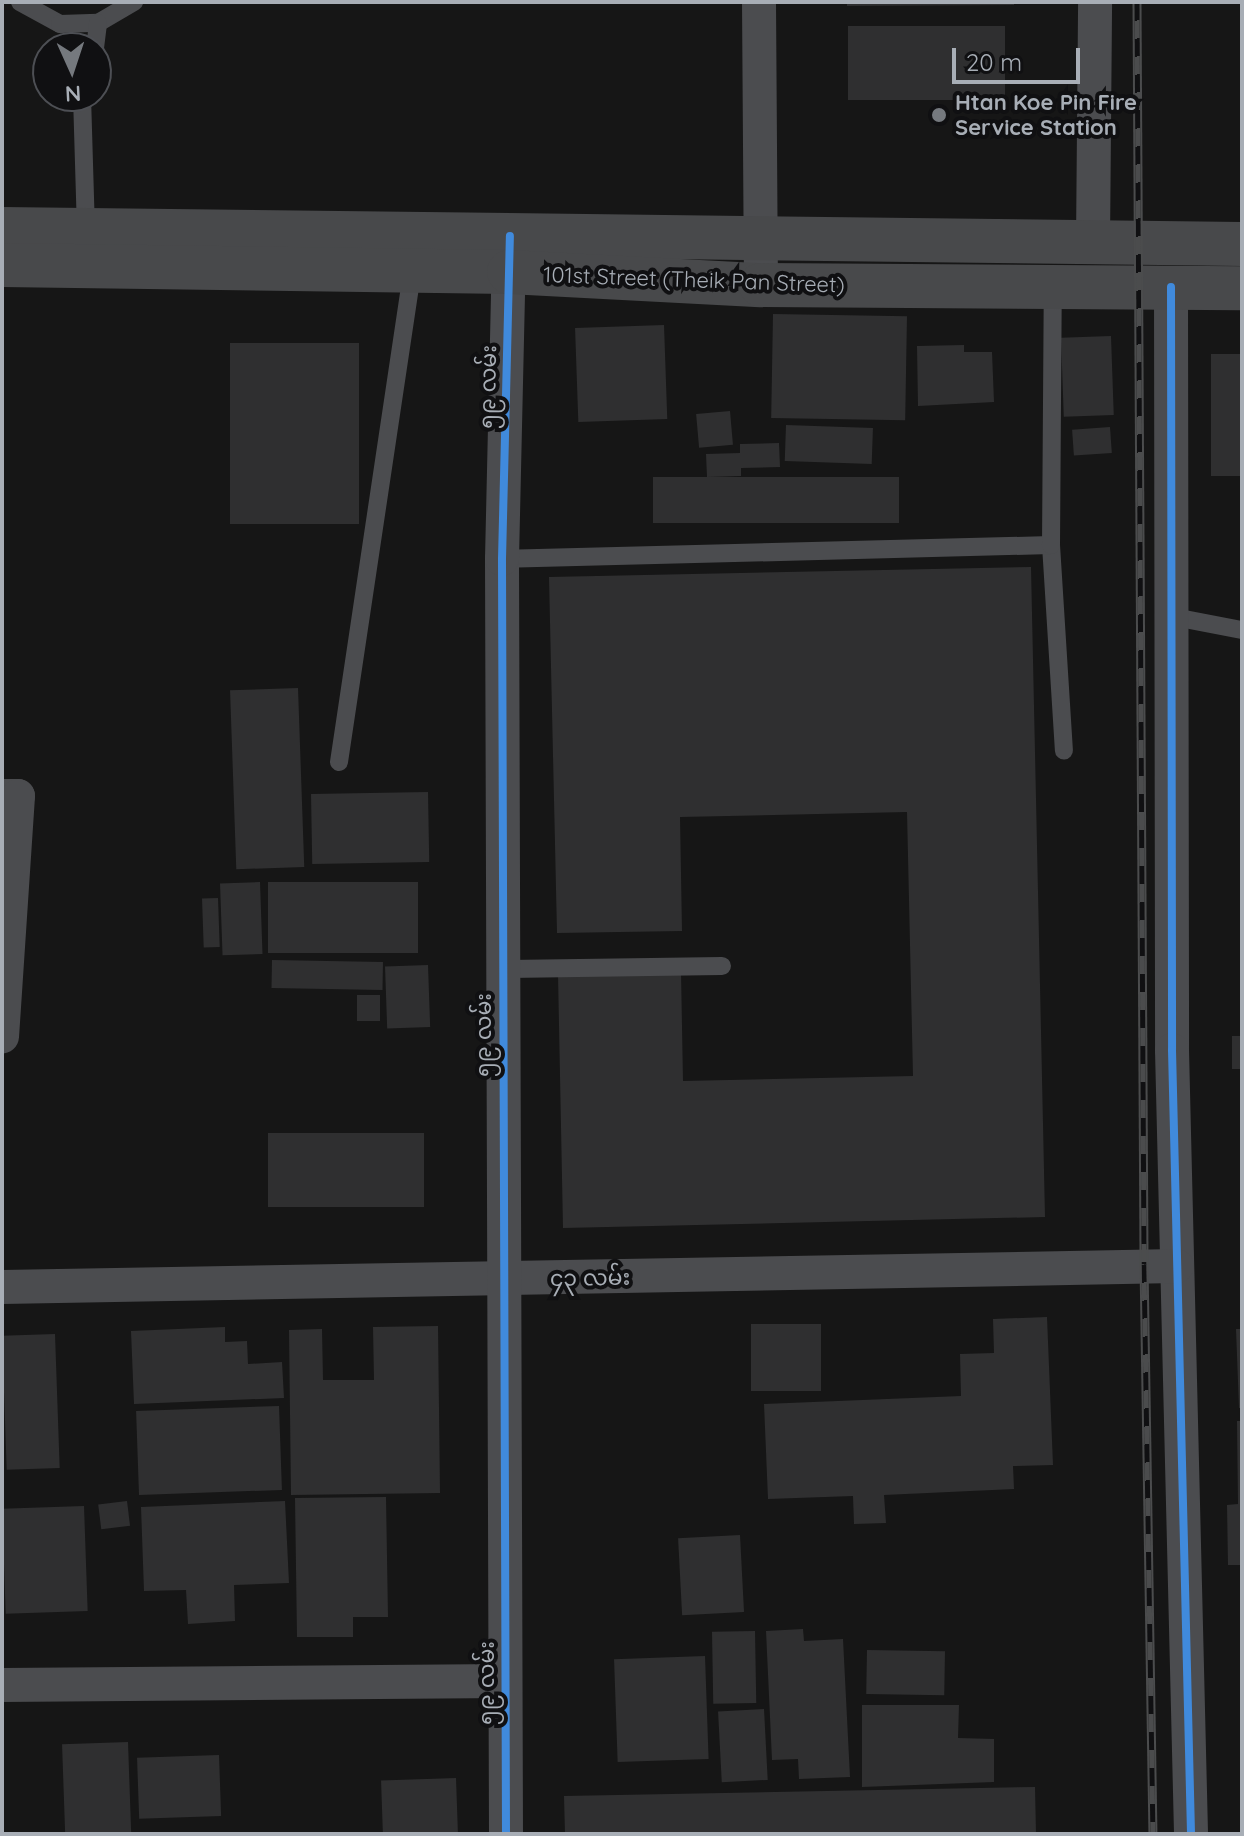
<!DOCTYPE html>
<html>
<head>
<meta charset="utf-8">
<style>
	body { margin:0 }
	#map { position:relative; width:1244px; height:1836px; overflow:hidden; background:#161616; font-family:Quicksand,"Noto Sans Myanmar",sans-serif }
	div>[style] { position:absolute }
	.building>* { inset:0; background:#2f2f30; transform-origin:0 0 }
	.lane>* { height:18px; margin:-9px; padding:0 9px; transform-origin:9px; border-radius:9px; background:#4b4c4f }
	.street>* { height:34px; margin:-17px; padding:0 17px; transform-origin:17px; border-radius:17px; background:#4b4c4f }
	.primary>* { height:44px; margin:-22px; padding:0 22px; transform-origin:22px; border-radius:22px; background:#48494b }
	.rail>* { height:9px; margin-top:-4.5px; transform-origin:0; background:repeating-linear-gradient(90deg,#101012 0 18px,#4b4c4d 0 36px); box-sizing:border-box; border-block:2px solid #4b4c4d }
	.cycleway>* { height:8px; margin:-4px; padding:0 4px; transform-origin:4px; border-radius:4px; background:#408adc }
	.dots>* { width:22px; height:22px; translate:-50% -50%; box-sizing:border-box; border:4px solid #101012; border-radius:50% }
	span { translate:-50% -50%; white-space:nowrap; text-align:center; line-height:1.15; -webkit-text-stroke:8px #101012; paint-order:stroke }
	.poi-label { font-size:22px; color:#a8aeb6; font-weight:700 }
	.left { translate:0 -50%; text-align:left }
	.street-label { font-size:22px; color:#a8aeb6 }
	.frame { position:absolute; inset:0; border:4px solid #a8aeb6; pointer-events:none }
	.north { position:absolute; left:32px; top:32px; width:80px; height:80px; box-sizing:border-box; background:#101012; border:2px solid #4d4f54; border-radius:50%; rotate:177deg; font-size:22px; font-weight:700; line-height:32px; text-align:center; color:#a8aeb6 }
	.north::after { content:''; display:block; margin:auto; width:28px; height:36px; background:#75797e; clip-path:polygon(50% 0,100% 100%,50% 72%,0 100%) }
	.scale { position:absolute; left:952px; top:48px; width:128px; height:36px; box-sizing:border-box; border:4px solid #a8aeb6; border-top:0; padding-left:10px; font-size:24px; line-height:28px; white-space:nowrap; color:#a8aeb6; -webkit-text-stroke:6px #101012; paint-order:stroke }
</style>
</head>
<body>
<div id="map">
	<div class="building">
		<div style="clip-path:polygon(847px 2px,1014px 2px,1014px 5px,847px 6px)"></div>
		<div style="left:848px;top:26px;width:157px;height:74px"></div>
		<div style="left:773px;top:314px;width:134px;height:104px;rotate:1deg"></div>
		<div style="left:664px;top:325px;width:94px;height:89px;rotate:88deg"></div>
		<div style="left:1111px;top:336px;width:79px;height:50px;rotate:88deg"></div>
		<div style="left:359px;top:343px;width:181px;height:129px;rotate:90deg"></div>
		<div style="clip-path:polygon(964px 345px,964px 352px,992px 352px,994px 402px,918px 406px,917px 346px)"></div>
		<div style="left:1211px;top:354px;width:31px;height:122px"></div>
		<div style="left:730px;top:411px;width:34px;height:34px;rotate:85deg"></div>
		<div style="left:786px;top:425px;width:87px;height:36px;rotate:2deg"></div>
		<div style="left:1110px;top:427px;width:26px;height:38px;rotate:86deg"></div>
		<div style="clip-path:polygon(779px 443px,780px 467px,741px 468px,741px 476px,707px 477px,706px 454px,740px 453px,740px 444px)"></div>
		<div style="left:899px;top:477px;width:46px;height:246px;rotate:90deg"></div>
		<div style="clip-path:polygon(1031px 567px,1045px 1217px,563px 1228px,558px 974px,681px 971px,683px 1081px,913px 1076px,907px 812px,680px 817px,682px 931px,557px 933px,549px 577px)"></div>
		<div style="left:298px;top:688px;width:179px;height:68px;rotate:88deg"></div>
		<div style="left:428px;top:792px;width:70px;height:117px;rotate:89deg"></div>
		<div style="left:260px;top:882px;width:72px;height:40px;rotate:88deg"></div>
		<div style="left:268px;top:882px;width:150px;height:71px"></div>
		<div style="left:218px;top:898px;width:49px;height:16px;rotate:88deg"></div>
		<div style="left:272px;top:960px;width:111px;height:28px;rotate:1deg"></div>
		<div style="left:428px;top:965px;width:62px;height:43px;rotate:88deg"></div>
		<div style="left:357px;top:995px;width:23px;height:26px"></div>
		<div style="left:1232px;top:1036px;width:10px;height:33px"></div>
		<div style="left:268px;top:1133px;width:156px;height:74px"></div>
		<div style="clip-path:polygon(1047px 1317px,1053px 1465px,1013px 1466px,1014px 1489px,884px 1495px,886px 1523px,854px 1524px,853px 1496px,768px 1499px,764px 1404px,961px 1396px,960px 1354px,994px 1353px,993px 1319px)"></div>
		<div style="left:821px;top:1324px;width:67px;height:70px;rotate:90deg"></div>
		<div style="clip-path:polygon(438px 1326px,440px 1493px,291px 1495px,289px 1330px,322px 1329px,323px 1380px,374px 1380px,373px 1327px)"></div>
		<div style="clip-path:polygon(225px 1327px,225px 1342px,247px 1341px,248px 1364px,282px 1362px,284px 1398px,134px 1404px,131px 1331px)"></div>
		<div style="clip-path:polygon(1236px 1329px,1242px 1329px,1242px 1408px,1239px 1408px)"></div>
		<div style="left:55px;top:1334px;width:134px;height:53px;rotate:88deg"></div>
		<div style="left:279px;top:1406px;width:84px;height:143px;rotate:88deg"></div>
		<div style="clip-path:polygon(1237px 1421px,1242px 1421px,1242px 1565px,1228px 1565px,1227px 1505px,1238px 1504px)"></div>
		<div style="clip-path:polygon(386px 1497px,388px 1617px,353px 1617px,353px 1637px,297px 1637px,295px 1498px)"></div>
		<div style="left:127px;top:1501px;width:25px;height:29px;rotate:83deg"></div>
		<div style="clip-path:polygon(285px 1501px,289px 1583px,234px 1585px,235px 1621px,188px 1624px,186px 1590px,144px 1591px,141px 1507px)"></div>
		<div style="left:84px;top:1506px;width:105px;height:82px;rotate:88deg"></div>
		<div style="left:740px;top:1535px;width:77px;height:62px;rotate:87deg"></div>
		<div style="clip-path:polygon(803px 1629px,804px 1641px,843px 1639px,850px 1777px,799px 1779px,798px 1759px,772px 1760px,766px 1631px)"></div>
		<div style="left:755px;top:1631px;width:72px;height:43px;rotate:89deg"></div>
		<div style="left:867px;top:1650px;width:78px;height:44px;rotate:1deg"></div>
		<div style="left:705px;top:1656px;width:103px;height:91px;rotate:88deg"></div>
		<div style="clip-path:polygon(862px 1705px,959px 1705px,958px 1738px,994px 1739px,994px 1782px,862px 1787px)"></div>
		<div style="left:764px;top:1709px;width:71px;height:46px;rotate:87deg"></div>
		<div style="left:128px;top:1742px;width:92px;height:66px;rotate:88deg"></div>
		<div style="left:219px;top:1755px;width:61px;height:82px;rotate:88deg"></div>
		<div style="left:456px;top:1778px;width:56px;height:75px;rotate:88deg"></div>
		<div style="clip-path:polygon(1035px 1787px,1036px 1834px,565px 1834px,564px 1796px)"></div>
	</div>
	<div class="lane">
		<div style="left:20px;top:2px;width:46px;rotate:28.8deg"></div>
		<div style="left:60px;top:24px;width:38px;rotate:-2deg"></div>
		<div style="left:98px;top:23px;width:42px;rotate:-30.3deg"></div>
		<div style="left:95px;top:48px;width:25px;rotate:-83deg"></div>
		<div style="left:82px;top:96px;width:134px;rotate:88.3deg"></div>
		<div style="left:1051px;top:545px;width:206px;rotate:86.4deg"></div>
		<div style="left:502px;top:559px;width:549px;rotate:-1.46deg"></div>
		<div style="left:1051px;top:545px;width:256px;rotate:-89.6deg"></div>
		<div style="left:1169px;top:616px;width:74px;rotate:10.9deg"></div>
		<div style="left:339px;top:762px;width:496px;rotate:-81.5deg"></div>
		<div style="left:502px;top:969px;width:220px;rotate:-0.8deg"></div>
	</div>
	<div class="street">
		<div style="left:759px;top:2px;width:283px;rotate:89.6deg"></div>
		<div style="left:1093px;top:242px;width:240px;rotate:-89.5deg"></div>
		<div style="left:1171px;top:287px;width:763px;rotate:89.92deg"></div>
		<div style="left:1172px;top:1050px;width:784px;rotate:88.61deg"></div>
		<div style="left:2px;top:796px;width:16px"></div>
		<div style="left:18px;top:796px;width:241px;rotate:93.8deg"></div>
		<div style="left:2px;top:1287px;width:1175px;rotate:-1.02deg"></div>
		<div style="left:2px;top:1685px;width:503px;rotate:-0.46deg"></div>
		<div style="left:506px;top:1834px;width:1275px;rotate:-90.18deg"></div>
		<div style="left:502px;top:559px;width:313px;rotate:-88.7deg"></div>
	</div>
	<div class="primary">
		<div style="left:2px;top:229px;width:1240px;rotate:0.69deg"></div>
		<div style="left:2px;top:265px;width:507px;rotate:0.79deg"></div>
		<div style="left:509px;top:272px;width:252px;rotate:3deg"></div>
		<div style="left:761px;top:285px;width:481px;rotate:0.4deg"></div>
	</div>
	<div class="rail">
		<div style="left:1137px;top:2px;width:1262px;rotate:89.68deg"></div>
		<div style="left:1144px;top:1264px;width:570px;rotate:89.1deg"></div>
	</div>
	<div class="cycleway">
		<div style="left:1171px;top:287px;width:763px;rotate:89.92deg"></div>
		<div style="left:1172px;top:1050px;width:784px;rotate:88.61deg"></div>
		<div style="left:506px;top:1834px;width:1275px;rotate:-90.18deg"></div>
		<div style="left:502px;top:559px;width:323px;rotate:-88.6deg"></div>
	</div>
	<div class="dots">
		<div style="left:939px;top:115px;background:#75797e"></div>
	</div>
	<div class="poi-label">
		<span class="left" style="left:955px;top:115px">Htan Koe Pin Fire<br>Service Station</span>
	</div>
	<div class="street-label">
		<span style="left:694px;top:280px;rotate:2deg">101st Street (Theik Pan Street)</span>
		<span style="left:488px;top:387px;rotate:-89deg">၅၉ လမ်း</span>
		<span style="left:484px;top:1035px;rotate:-90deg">၅၉ လမ်း</span>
		<span style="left:590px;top:1278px;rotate:-1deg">၄၃ လမ်း</span>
		<span style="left:487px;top:1683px;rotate:-90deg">၅၉ လမ်း</span>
	</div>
	<div class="frame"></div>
	<div class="north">N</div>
	<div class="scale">20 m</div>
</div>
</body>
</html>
